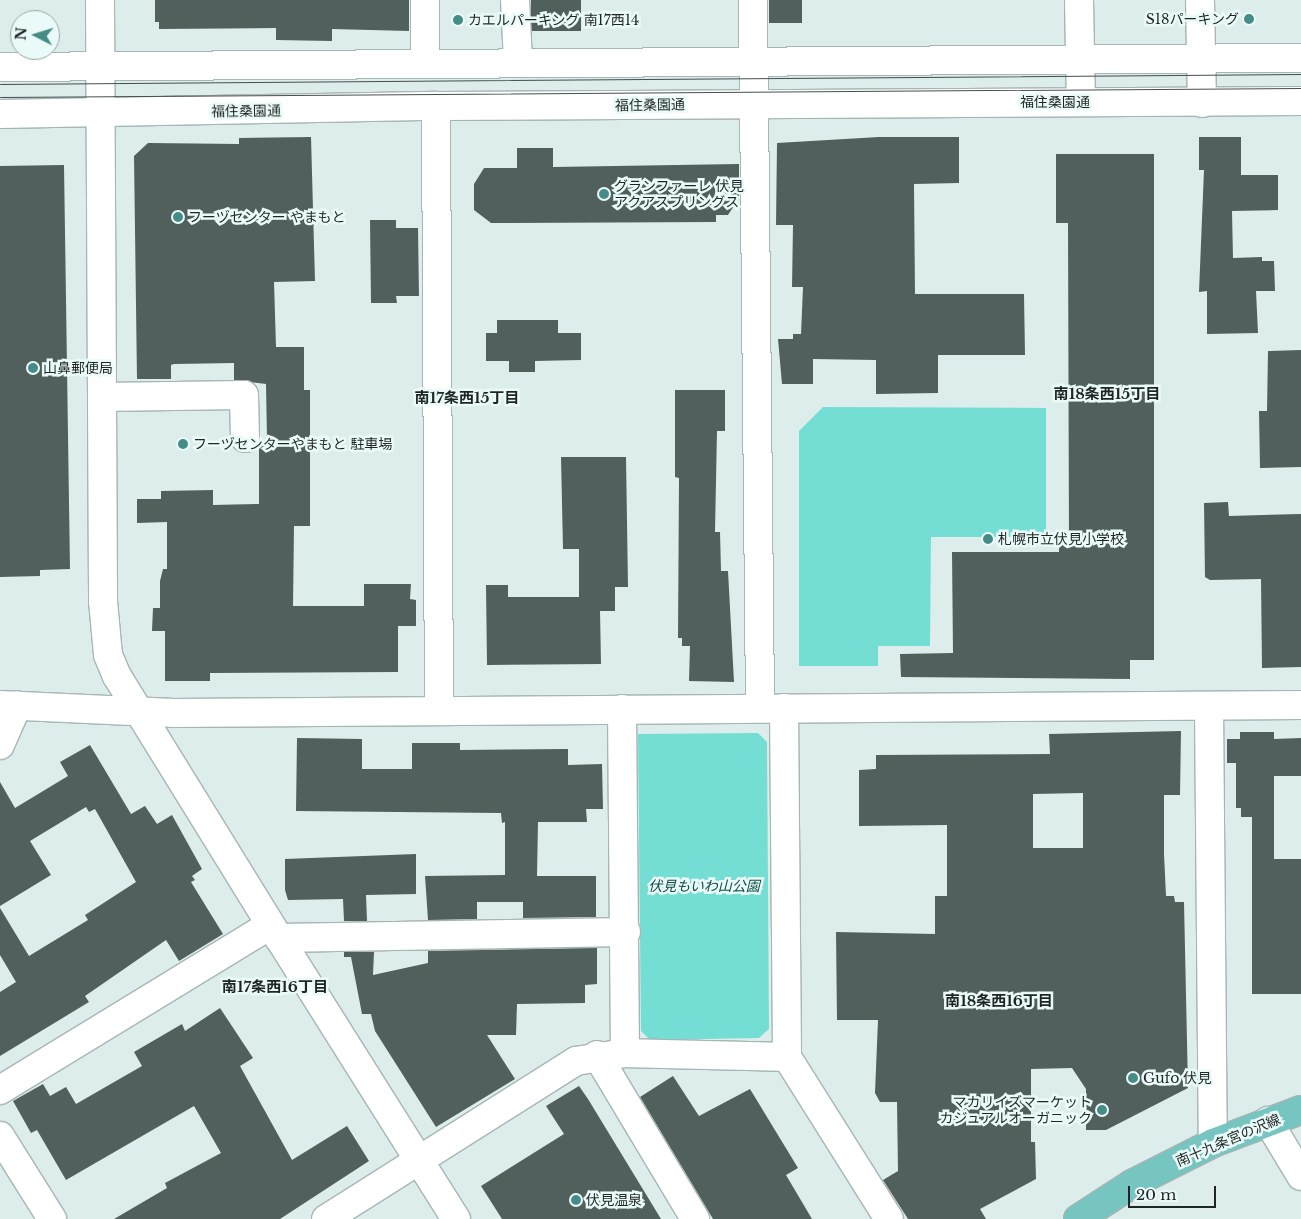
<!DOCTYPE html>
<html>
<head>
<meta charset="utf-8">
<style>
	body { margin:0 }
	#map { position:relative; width:1301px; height:1219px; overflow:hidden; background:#ddedeb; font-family:"Libre Baskerville","Noto Sans JP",serif }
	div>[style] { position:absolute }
	.green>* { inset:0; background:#74ded5 }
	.building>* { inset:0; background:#515f5d; transform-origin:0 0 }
	.roads { filter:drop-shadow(1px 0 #a6b6b4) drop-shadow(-1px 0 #a6b6b4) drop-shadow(0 1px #a6b6b4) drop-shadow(0 -1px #a6b6b4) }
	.minor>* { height:28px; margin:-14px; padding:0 14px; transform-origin:14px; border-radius:14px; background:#fff }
	.tertiary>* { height:28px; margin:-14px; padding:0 14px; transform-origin:14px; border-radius:14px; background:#fff }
	.primary>* { height:28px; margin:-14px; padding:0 14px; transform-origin:14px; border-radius:14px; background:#77c5c0 }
	.tram>* { height:1px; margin:-0.5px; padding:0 0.5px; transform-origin:0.5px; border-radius:0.5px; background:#474f4f }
	.dots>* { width:14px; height:14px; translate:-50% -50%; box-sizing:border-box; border:2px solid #eafaf8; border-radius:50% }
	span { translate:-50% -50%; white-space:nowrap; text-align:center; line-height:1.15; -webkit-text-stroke:5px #eafaf8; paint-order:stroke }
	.poi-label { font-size:14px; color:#1f2525 }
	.right { translate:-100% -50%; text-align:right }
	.left { translate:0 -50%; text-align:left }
	.street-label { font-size:14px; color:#1f2525 }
	.park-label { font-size:14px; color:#0f4b47; font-style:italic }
	.neighbourhood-label { font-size:15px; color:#1f2525; font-weight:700 }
	.north { position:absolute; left:10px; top:10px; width:50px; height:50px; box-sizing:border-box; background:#eafaf8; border:1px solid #99a5a4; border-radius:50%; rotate:275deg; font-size:14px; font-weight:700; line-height:20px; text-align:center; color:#1f2525 }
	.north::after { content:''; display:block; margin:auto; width:18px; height:22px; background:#468c86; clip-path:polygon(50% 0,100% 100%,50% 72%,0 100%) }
	.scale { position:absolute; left:1128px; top:1186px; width:88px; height:22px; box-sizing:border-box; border:2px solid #1f2525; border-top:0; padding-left:6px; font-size:15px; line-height:18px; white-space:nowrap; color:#1f2525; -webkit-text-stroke:4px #eafaf8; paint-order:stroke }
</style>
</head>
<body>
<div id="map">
	<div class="green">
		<div style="clip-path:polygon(823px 407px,1046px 408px,1046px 537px,931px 537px,930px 646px,878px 646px,878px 666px,799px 666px,799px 431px)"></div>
		<div style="clip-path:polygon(758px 733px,767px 742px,769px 1029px,759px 1038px,650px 1040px,641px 1031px,638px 734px)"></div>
	</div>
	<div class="building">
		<div style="clip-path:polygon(155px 0,409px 0,409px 31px,332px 29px,332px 41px,276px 40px,276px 28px,159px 29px,159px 22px,155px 22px)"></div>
		<div style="left:531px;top:0;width:50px;height:31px"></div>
		<div style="left:769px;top:0;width:33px;height:23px"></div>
		<div style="clip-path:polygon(311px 137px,315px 281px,274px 282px,276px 347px,304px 347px,304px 390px,310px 390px,310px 526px,294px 526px,293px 606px,364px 606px,364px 584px,411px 584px,410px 599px,416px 600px,416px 626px,398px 626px,398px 672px,210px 673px,210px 681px,165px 681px,165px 631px,152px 631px,153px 608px,160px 608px,160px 581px,163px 569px,167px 569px,167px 522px,137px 523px,137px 499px,161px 499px,161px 491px,213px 490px,213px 505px,259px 504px,259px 443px,267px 440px,266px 384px,234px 380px,234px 363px,174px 364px,171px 365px,171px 379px,137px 379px,134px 156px,148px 143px,239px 144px,239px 138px)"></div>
		<div style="clip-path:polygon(879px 137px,959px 137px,959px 183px,914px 184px,915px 294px,1024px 294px,1025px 355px,938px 355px,938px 393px,876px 394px,876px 360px,813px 359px,813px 384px,782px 384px,778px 339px,793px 339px,793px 334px,801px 334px,803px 287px,792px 287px,793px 225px,776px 225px,777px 143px)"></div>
		<div style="clip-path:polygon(1199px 137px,1241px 137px,1241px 175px,1278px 175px,1278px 210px,1232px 211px,1233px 258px,1262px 257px,1262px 261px,1274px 261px,1275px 291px,1256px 291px,1258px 333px,1207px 334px,1207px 291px,1199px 292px,1204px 170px,1199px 170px)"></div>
		<div style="clip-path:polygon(517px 148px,553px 148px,553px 167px,739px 164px,739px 198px,728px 215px,716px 215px,716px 222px,491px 223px,474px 210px,474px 184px,484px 168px,517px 168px)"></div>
		<div style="clip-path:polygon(1056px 154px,1154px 154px,1154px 660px,1130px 660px,1130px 679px,901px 677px,900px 654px,953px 653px,952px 552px,1059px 552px,1059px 542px,1069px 542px,1068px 223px,1056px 223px)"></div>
		<div style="clip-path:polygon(64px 165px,70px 569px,40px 570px,40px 576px,0 577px,0 166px)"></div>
		<div style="clip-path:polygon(370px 220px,396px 220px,396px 228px,418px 228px,419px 296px,396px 296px,397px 303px,371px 303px)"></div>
		<div style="clip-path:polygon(497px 320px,558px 320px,558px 333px,581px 333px,581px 360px,535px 361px,535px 372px,509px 372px,509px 361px,486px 361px,486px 333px,497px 333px)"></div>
		<div style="clip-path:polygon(1301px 350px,1301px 467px,1260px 468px,1259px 411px,1267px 411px,1268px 351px)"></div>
		<div style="clip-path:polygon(675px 390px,725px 390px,725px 431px,717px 431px,715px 532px,720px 532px,721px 571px,728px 571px,734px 682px,689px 681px,690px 646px,682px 646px,682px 638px,678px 638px,679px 478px,675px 477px)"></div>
		<div style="clip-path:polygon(561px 457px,626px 457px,628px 587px,615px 587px,615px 611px,600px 611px,601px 664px,487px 665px,486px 585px,508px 585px,508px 597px,579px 597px,579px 549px,563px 549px)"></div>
		<div style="clip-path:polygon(1228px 502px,1229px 516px,1301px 514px,1301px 667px,1262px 668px,1261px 579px,1210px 580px,1205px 577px,1204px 503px)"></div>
		<div style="clip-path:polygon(evenodd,1181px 731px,1180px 795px,1164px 795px,1164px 854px,1166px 896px,1174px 896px,1175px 902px,1184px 902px,1188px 1088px,1106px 1130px,1086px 1130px,1086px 1089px,1072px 1068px,1031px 1069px,1031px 1142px,1035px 1142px,1036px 1179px,980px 1209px,986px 1219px,908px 1219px,883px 1180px,898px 1171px,897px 1102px,880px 1102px,875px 1093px,878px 1020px,837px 1020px,836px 932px,935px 934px,935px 896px,947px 896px,947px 825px,859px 826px,859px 770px,876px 769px,876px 755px,1050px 754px,1049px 734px,1181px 731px,1083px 793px,1083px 848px,1033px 848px,1033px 794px,1083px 793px)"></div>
		<div style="clip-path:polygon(1240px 732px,1274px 732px,1274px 739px,1301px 738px,1301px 776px,1274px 776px,1274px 859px,1301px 859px,1301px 994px,1252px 994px,1252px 817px,1241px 817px,1241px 808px,1236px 808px,1236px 763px,1227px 763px,1227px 739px,1240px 739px)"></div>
		<div style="clip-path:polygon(297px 738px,362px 739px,362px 769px,412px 769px,412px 743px,460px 743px,460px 750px,568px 749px,568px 765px,602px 764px,603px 809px,586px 809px,587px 822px,538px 822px,537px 876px,596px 876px,596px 917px,523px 918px,523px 902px,477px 902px,477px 919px,428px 920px,425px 876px,505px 875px,505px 822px,502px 823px,501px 813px,296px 811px)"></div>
		<div style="clip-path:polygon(90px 745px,131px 814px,145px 806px,157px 824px,172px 815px,202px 869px,192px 876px,195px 880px,191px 882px,223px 934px,179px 961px,166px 940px,85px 996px,89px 1002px,0 1056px,0 992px,16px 982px,0 955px,0 908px,29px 956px,88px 920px,85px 915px,136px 882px,95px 809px,89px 812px,86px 807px,30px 841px,51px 875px,0 906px,0 782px,15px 808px,68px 776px,60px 762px)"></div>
		<div style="clip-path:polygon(416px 854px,416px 894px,366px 895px,367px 921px,344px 921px,343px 899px,288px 900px,285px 890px,285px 859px)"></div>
		<div style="clip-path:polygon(597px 948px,597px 984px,585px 985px,585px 1003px,517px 1004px,516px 1035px,487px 1035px,515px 1079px,436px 1127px,375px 1031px,371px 1014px,362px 1014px,351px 957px,344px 957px,344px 952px,374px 952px,373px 975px,428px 963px,428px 951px)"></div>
		<div style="clip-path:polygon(220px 1008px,253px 1058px,240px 1066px,292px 1160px,347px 1126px,369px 1161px,280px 1219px,114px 1219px,167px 1188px,165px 1183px,221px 1153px,194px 1106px,66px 1180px,37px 1130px,31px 1133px,13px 1101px,43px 1084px,50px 1096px,66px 1087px,76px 1104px,142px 1066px,134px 1052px,182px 1024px,185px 1031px)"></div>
		<div style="clip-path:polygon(673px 1076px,699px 1116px,750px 1089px,798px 1168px,786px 1175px,812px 1219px,713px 1219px,640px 1097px)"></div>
		<div style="clip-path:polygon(579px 1086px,588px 1099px,661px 1219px,502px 1219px,481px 1186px,564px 1134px,546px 1106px)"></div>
	</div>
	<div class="roads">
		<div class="minor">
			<div style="left:425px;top:0;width:63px;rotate:90deg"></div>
			<div style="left:515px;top:0;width:62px;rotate:87.2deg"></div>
			<div style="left:753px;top:0;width:708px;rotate:89.43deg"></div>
			<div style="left:1079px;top:0;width:101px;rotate:88.9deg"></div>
			<div style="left:1200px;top:0;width:103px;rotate:88.9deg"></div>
			<div style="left:436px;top:106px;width:605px;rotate:89.72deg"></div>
			<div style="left:102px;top:397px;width:142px;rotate:-0.8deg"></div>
			<div style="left:244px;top:395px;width:43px;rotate:88.7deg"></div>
			<div style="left:0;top:705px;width:174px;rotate:2.6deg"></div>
			<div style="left:174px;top:713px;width:1127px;rotate:-0.41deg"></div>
			<div style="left:1209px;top:706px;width:437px;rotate:89.5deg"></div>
			<div style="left:784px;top:708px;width:349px;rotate:89.5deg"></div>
			<div style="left:787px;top:1057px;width:191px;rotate:57.8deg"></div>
			<div style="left:622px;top:709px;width:344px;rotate:89.5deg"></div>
			<div style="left:0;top:745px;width:43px;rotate:-66.4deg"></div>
			<div style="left:279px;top:938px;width:347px;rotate:-1deg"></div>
			<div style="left:597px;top:1055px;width:191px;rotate:59.1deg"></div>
			<div style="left:0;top:1090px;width:316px;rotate:-31.4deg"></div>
			<div style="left:1268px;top:1121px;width:64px;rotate:59deg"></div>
			<div style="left:0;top:1136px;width:98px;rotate:57.9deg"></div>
			<div style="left:326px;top:1219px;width:296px;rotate:-32.3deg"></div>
			<div style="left:576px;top:1061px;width:50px;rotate:-9.3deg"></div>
			<div style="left:625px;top:1053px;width:162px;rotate:1.4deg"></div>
		</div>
		<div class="tertiary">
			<div style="left:100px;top:0;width:601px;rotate:89.71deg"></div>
			<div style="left:103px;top:601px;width:54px;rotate:84.7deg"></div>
			<div style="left:108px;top:655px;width:23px;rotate:67deg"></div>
			<div style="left:117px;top:676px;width:308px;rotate:58.3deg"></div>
			<div style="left:279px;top:938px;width:332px;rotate:57.8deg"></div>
			<div style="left:0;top:67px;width:1301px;rotate:-0.4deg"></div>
			<div style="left:0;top:114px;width:436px;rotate:-1.1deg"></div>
			<div style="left:436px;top:106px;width:865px;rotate:-0.33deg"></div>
		</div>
		<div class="primary">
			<div style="left:1078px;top:1219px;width:64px;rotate:-32.9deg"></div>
			<div style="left:1132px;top:1184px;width:91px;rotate:-26.8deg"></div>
			<div style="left:1213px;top:1143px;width:94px;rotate:-20.6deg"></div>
		</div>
	</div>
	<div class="tram">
		<div style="left:0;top:84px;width:1301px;rotate:-0.44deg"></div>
		<div style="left:0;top:97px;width:1301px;rotate:-0.4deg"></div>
	</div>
	<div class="dots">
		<div style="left:1249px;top:19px;background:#468c86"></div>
		<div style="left:458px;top:20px;background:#468c86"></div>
		<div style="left:604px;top:194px;background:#468c86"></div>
		<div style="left:178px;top:217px;background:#468c86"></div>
		<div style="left:33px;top:368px;background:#468c86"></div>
		<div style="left:183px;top:444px;background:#468c86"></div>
		<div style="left:988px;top:539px;background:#468c86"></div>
		<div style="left:1133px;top:1078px;background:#468c86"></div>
		<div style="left:1102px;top:1110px;background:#468c86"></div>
		<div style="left:576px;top:1200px;background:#468c86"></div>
	</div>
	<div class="poi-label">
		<span class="right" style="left:1239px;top:19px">S18パーキング</span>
		<span class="left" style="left:468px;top:20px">カエルパーキング 南17西14</span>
		<span class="left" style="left:614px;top:194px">グランファーレ 伏見<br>アクアスプリングス</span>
		<span class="left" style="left:188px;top:217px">フーヅセンター やまもと</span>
		<span class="left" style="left:43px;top:368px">山鼻郵便局</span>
		<span class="left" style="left:193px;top:444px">フーヅセンターやまもと 駐車場</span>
		<span class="left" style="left:998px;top:539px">札幌市立伏見小学校</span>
		<span class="left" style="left:1143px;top:1078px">Gufo 伏見</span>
		<span class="right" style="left:1092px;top:1110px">マカリイズマーケット<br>カジュアルオーガニック</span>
		<span class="left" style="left:586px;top:1200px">伏見温泉</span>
	</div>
	<div class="street-label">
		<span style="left:1055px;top:102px">福住桑園通</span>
		<span style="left:650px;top:105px;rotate:-1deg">福住桑園通</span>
		<span style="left:246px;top:111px;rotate:-1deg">福住桑園通</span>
		<span style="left:1228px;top:1140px;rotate:-23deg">南十九条宮の沢線</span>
	</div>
	<div class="park-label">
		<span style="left:704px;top:886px">伏見もいわ山公園</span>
	</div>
	<div class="neighbourhood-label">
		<span style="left:1107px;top:394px">南18条西15丁目</span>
		<span style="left:467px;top:398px">南17条西15丁目</span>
		<span style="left:275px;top:987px">南17条西16丁目</span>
		<span style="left:999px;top:1001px">南18条西16丁目</span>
	</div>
	<div class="north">N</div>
	<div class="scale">20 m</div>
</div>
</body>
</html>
